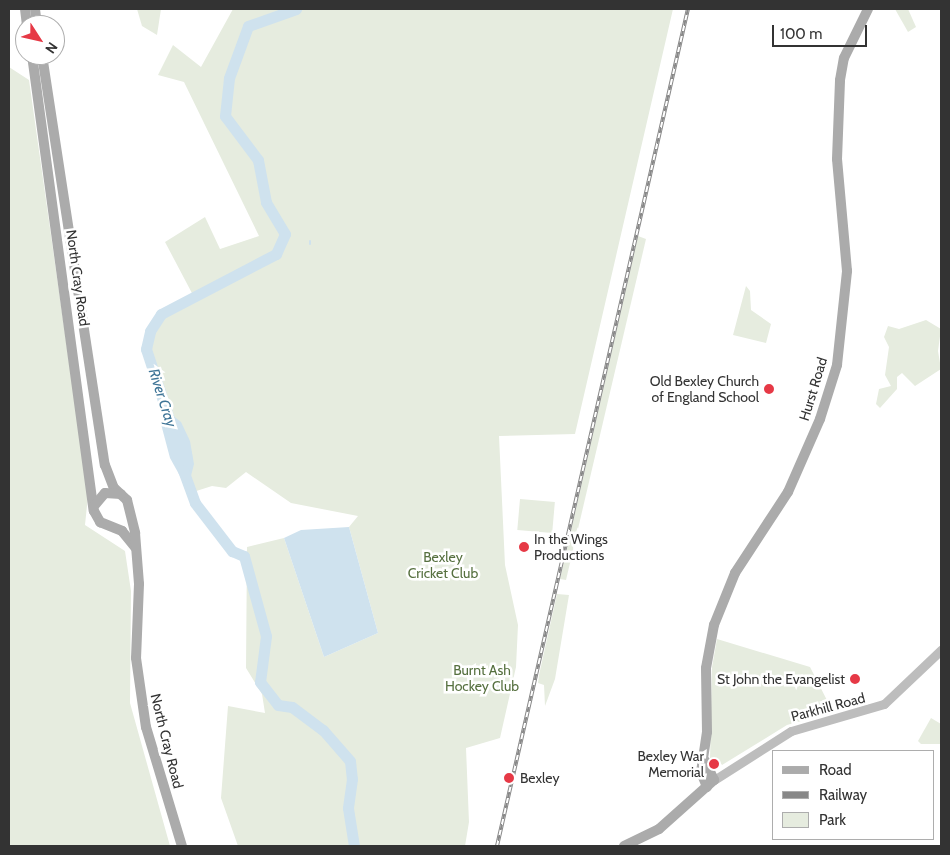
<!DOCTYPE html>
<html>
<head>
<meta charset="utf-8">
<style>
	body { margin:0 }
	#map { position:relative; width:950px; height:855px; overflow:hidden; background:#fff; font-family:Cabin,sans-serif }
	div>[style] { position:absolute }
	.green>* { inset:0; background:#e6ecdf; transform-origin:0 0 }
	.water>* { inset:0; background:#cfe2ee }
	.stream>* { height:2px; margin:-1px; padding:0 1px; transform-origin:1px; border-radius:1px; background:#cfe2ee }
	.river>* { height:11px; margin:-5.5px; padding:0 5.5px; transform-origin:5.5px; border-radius:5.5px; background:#cfe2ee }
	.secondary>* { height:9px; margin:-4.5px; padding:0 4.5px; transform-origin:4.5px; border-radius:4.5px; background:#bdbdbd }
	.primary>* { height:10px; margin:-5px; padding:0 5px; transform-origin:5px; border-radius:5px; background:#ababab }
	.rail>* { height:4px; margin-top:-2px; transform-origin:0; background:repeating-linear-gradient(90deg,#fff 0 5.5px,#888 0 11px); box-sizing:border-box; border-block:1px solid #888 }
	.dots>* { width:14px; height:14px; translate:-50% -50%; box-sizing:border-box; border:2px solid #fff; border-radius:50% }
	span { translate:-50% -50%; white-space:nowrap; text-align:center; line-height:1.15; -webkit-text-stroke:5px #fff; paint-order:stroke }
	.street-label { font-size:14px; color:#333 }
	.poi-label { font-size:14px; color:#333 }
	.right { translate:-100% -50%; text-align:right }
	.left { translate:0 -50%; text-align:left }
	.park-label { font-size:14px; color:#56703f }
	.water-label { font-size:15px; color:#3f7597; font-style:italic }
	.frame { position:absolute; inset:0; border:10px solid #333; pointer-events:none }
	.legend { position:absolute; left:772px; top:750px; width:162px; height:90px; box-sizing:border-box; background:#fff; border:1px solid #adadad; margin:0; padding:6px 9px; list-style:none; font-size:15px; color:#333 }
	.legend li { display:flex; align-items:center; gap:10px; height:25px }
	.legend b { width:25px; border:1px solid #adadad }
	.north { position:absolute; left:15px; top:15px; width:50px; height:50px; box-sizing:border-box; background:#fff; border:1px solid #adadad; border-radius:50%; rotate:125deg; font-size:14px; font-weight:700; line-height:20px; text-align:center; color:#333 }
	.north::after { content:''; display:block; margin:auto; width:18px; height:22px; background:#e63946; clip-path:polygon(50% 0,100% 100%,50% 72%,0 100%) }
	.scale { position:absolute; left:772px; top:25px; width:95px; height:22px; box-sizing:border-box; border:2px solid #333; border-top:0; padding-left:6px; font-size:15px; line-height:18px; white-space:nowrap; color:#333; -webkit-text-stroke:4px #fff; paint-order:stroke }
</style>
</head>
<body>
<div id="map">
	<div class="green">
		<div style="clip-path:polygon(137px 9px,161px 9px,157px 35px,142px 26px)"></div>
		<div style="clip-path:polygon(233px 9px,673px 9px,575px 434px,499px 436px,505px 565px,518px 625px,516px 667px,500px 738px,466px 748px,469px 822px,465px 846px,238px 846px,221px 798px,228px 706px,265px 713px,262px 694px,246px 668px,247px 547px,284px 538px,324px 657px,378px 633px,349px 527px,358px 516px,291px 503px,246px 472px,226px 488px,212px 486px,190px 493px,146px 349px,150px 331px,161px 314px,194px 297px,165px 242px,205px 217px,220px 249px,259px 236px,184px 82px,158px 75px,173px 45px,201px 67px)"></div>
		<div style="clip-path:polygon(895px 9px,908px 9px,916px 27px,908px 32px)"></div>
		<div style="clip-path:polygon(9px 67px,29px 80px,88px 496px,85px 525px,125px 551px,131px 591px,130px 703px,170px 846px,9px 846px)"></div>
		<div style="clip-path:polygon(638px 236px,646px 239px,566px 580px,560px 579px)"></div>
		<div style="clip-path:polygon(746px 286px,750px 291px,751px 310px,771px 324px,766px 343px,733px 335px)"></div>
		<div style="clip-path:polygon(926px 320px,941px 329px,938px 351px,941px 369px,915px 386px,902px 373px,897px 377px,897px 389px,880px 408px,876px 404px,879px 389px,891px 386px,885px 375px,889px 347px,884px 337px,888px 326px,899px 329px)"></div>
		<div style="left:520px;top:499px;width:35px;height:31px;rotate:5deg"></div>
		<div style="clip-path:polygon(557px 594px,569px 595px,555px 679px,545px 706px,544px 685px,538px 683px,539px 675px)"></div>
		<div style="clip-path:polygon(717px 639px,810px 667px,833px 712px,787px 725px,722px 765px,718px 759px,710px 760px,712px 667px)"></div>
		<div style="clip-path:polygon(931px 718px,941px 724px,941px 744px,921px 744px,918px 741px)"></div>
	</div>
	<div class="water">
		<div style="clip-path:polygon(167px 411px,181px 422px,190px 441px,194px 464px,189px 484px,185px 485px,170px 458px,161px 424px)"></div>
		<div style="clip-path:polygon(349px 527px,378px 633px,324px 657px,284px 538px,301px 530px)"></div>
	</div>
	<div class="stream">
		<div style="left:310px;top:241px;width:3px;rotate:90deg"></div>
	</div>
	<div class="river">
		<div style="left:171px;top:425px;width:80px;rotate:-108.2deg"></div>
		<div style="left:146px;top:349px;width:18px;rotate:-77deg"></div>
		<div style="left:150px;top:331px;width:20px;rotate:-57deg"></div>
		<div style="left:161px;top:314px;width:130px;rotate:-27.6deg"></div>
		<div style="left:276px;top:254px;width:22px;rotate:-66deg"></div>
		<div style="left:285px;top:234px;width:37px;rotate:-121deg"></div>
		<div style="left:266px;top:202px;width:43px;rotate:-100.8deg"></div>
		<div style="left:258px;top:160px;width:55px;rotate:-126.9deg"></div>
		<div style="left:225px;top:116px;width:38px;rotate:-84deg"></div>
		<div style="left:229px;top:78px;width:55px;rotate:-69.9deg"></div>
		<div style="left:248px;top:26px;width:51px;rotate:-19.5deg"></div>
		<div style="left:183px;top:470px;width:35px;rotate:70deg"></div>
		<div style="left:195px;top:503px;width:61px;rotate:52.4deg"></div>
		<div style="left:232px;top:551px;width:13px;rotate:23deg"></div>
		<div style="left:244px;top:556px;width:83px;rotate:74.6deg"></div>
		<div style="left:266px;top:636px;width:46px;rotate:97.4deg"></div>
		<div style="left:260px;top:682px;width:29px;rotate:52deg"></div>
		<div style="left:278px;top:705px;width:14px;rotate:8deg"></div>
		<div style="left:292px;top:707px;width:39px;rotate:37deg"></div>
		<div style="left:323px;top:730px;width:41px;rotate:48.9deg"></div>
		<div style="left:350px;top:761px;width:18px;rotate:84deg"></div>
		<div style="left:352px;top:779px;width:29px;rotate:98deg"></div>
		<div style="left:348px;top:808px;width:38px;rotate:81deg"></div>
	</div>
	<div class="secondary">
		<div style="left:714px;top:780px;width:91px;rotate:-32.5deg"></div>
		<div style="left:791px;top:731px;width:97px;rotate:-16.2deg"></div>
		<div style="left:884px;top:704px;width:79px;rotate:-43.5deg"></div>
	</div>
	<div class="primary">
		<div style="left:25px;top:9px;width:16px;rotate:83deg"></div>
		<div style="left:35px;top:9px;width:16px;rotate:83deg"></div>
		<div style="left:32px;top:55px;width:460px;rotate:82.3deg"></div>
		<div style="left:94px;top:511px;width:13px;rotate:61deg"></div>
		<div style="left:100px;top:522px;width:24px;rotate:22deg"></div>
		<div style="left:122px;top:531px;width:21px;rotate:51deg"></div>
		<div style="left:42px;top:55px;width:415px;rotate:81.3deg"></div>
		<div style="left:105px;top:465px;width:25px;rotate:69deg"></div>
		<div style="left:114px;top:488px;width:18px;rotate:43deg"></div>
		<div style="left:127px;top:500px;width:34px;rotate:76deg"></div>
		<div style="left:135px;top:533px;width:51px;rotate:85.5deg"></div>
		<div style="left:139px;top:584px;width:74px;rotate:92.3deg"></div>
		<div style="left:136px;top:658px;width:70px;rotate:81.8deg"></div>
		<div style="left:146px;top:727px;width:124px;rotate:73.2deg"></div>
		<div style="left:94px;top:506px;width:17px;rotate:-50deg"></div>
		<div style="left:105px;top:493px;width:16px;rotate:4deg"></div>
		<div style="left:707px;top:787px;width:16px;rotate:-112deg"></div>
		<div style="left:701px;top:772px;width:40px;rotate:-81.5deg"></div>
		<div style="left:707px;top:732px;width:64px;rotate:-90.9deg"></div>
		<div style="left:706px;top:668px;width:44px;rotate:-79.5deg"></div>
		<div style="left:714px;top:625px;width:56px;rotate:-68deg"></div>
		<div style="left:735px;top:573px;width:97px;rotate:-56.8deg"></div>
		<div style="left:788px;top:492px;width:80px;rotate:-66.3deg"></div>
		<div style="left:820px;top:419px;width:57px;rotate:-72.5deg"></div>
		<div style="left:837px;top:365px;width:95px;rotate:-83.9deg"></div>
		<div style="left:847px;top:271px;width:112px;rotate:-95.1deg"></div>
		<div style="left:837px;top:159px;width:79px;rotate:-87.8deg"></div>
		<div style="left:840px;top:80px;width:22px;rotate:-80deg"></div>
		<div style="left:844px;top:58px;width:55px;rotate:-63.9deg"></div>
		<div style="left:624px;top:846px;width:39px;rotate:-26deg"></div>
		<div style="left:659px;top:829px;width:74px;rotate:-41.7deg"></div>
		<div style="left:714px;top:780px;width:21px;rotate:-115deg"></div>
	</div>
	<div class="rail">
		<div style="left:497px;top:846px;width:859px;rotate:-77.15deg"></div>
	</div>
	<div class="dots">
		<div style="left:769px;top:389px;background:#e63946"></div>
		<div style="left:524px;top:547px;background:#e63946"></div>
		<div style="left:855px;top:679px;background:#e63946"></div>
		<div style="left:714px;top:764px;background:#e63946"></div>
		<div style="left:509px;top:778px;background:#e63946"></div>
	</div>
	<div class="street-label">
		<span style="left:78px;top:278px;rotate:82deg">North Cray Road</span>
		<span style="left:813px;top:389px;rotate:-73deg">Hurst Road</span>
		<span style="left:828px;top:707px;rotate:-15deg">Parkhill Road</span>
		<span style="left:167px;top:741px;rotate:76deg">North Cray Road</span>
	</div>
	<div class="poi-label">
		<span class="right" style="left:759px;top:389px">Old Bexley Church<br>of England School</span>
		<span class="left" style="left:534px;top:547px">In the Wings<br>Productions</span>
		<span class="right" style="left:845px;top:679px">St John the Evangelist</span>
		<span class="right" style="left:704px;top:764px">Bexley War<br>Memorial</span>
		<span class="left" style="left:520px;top:778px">Bexley</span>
	</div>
	<div class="park-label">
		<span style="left:443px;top:565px">Bexley<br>Cricket Club</span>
		<span style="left:482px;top:678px">Burnt Ash<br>Hockey Club</span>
	</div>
	<div class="water-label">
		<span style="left:162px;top:398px;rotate:72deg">River Cray</span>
	</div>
	<div class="frame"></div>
	<ul class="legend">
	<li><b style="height:6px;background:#ababab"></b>Road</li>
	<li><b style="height:6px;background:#888"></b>Railway</li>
	<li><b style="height:14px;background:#e6ecdf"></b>Park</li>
	</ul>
	<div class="north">N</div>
	<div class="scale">100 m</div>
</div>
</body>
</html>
